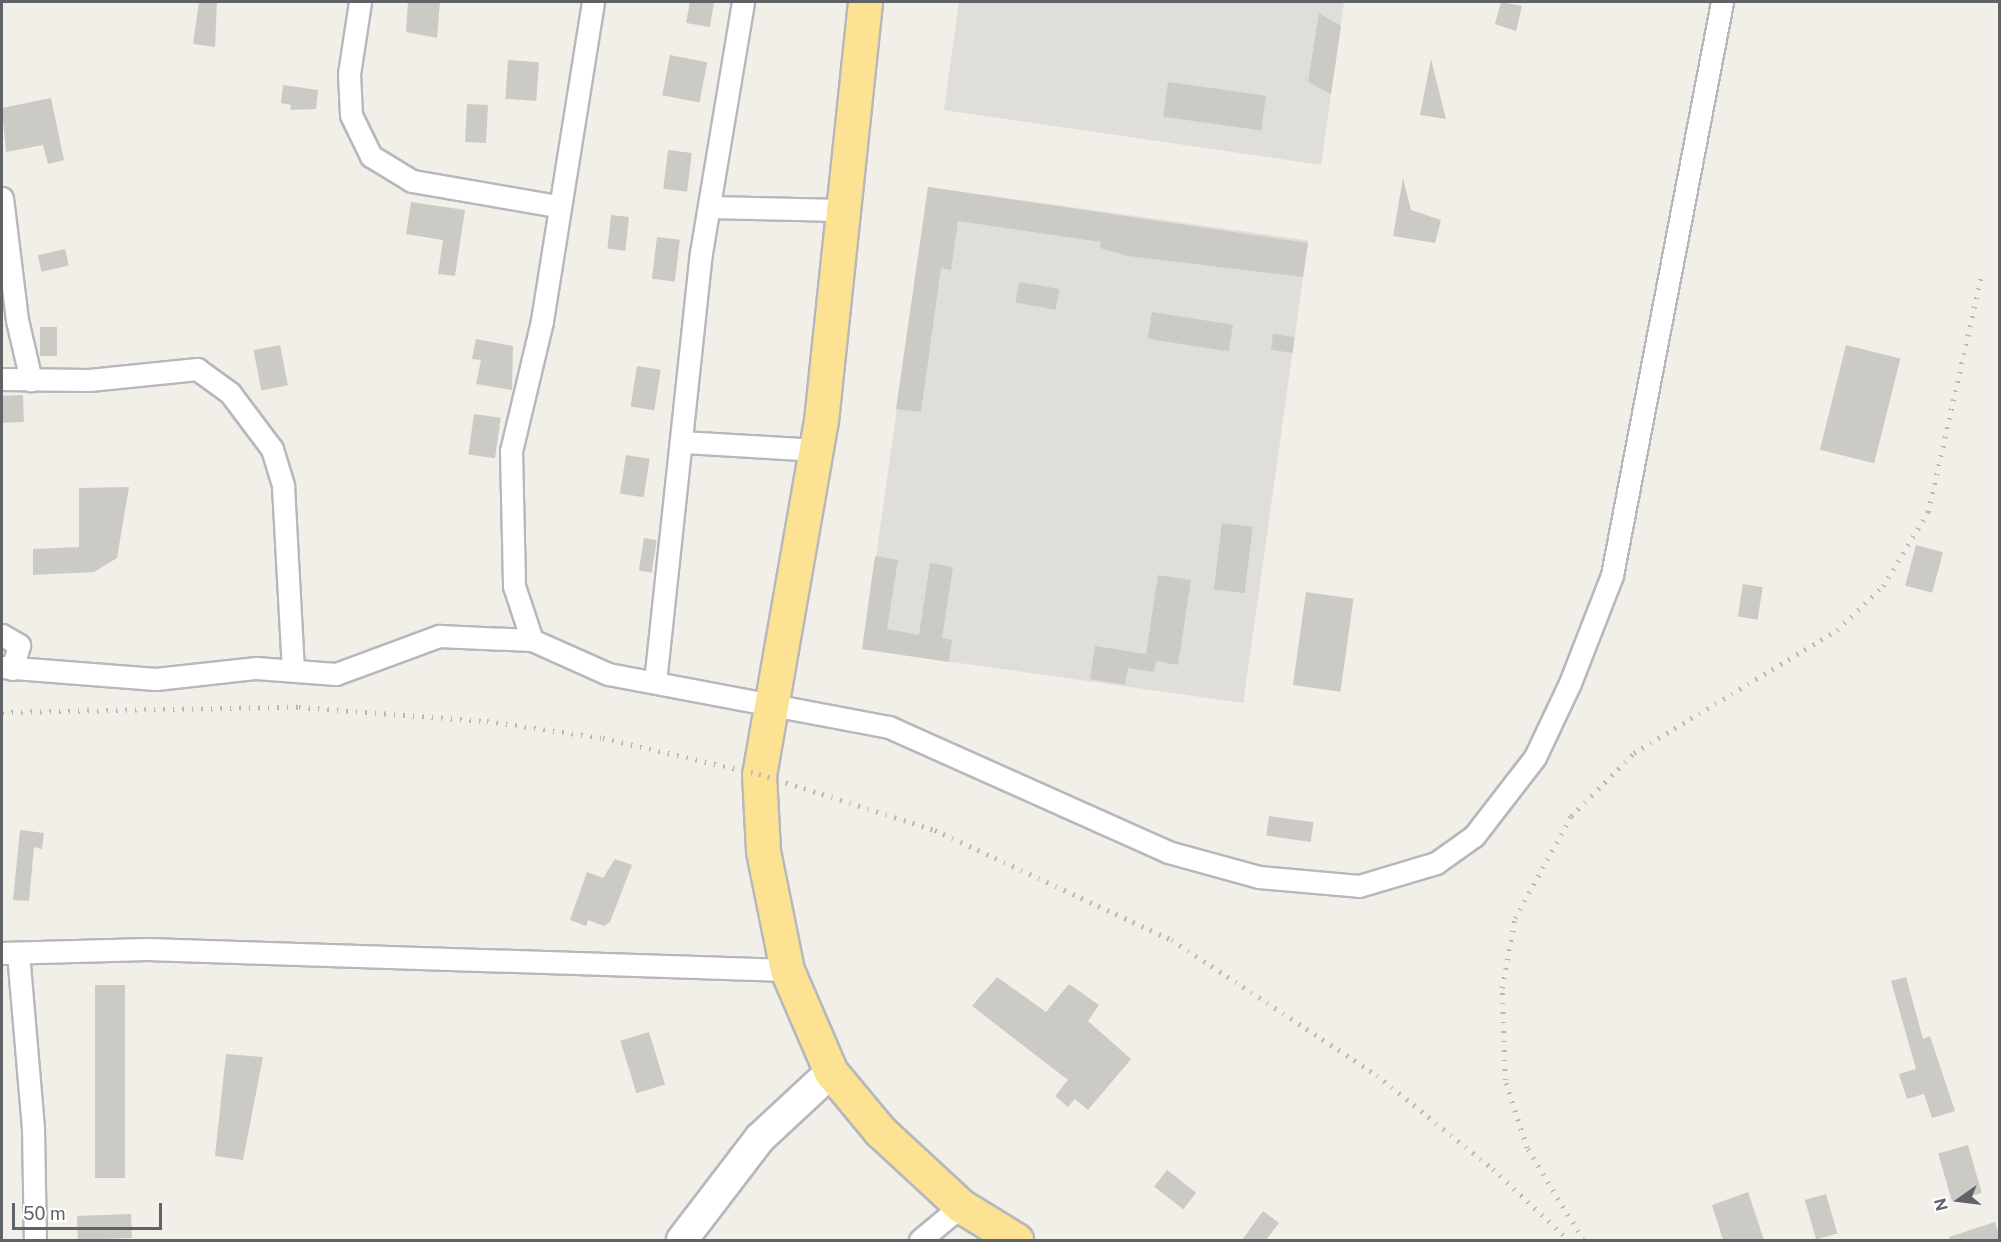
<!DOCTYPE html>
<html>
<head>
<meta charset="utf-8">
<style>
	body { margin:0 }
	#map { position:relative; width:2001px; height:1242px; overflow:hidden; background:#f1efe8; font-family:"Public Sans",sans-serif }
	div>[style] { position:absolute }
	.industrial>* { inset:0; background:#e0deda; transform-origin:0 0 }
	.building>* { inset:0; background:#cccac5; transform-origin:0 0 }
	.roads { filter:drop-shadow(2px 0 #b5b8bc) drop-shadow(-2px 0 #b5b8bc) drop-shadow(0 2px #b5b8bc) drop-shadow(0 -2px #b5b8bc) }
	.street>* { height:21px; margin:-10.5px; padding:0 10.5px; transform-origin:10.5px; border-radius:10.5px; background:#fff }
	.secondary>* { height:30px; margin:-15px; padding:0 15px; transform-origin:15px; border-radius:15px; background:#fff }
	.highway>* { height:33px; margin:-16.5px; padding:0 16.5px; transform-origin:16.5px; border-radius:16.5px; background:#fde293 }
	.rail>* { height:4.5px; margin-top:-2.25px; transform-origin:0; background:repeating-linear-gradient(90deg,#b6b7b8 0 1.5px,transparent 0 9.5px) }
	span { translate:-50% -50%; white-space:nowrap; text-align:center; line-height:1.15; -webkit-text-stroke:4.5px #fff; paint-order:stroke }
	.frame { position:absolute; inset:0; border:3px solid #5f6368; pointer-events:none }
	.north { position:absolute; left:1929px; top:1170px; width:60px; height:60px; -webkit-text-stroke:4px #fff; paint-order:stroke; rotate:256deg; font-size:16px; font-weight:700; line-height:24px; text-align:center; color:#5f6368 }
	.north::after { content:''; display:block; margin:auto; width:21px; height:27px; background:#5f6368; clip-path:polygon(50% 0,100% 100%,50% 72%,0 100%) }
	.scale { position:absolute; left:12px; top:1203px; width:150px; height:27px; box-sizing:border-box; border:3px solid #5f6368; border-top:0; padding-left:8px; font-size:18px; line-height:21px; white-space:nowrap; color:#5f6368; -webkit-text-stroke:4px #fff; paint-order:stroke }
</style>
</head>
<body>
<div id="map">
	<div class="industrial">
		<div style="clip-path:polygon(959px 2px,1344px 2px,1321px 165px,944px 110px)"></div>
		<div style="left:928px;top:187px;width:384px;height:467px;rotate:8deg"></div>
	</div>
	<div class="building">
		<div style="clip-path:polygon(199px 2px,217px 2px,215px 47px,193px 44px)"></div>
		<div style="clip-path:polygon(408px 2px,440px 2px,437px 38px,406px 32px)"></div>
		<div style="clip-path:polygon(690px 2px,714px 2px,710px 27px,686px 23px)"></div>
		<div style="clip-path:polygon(1501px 2px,1522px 6px,1516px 31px,1495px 24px)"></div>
		<div style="clip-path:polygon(1319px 13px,1341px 26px,1331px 94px,1308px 82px)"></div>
		<div style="left:670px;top:55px;width:38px;height:41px;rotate:11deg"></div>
		<div style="clip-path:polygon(1431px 59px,1446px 119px,1420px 115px)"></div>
		<div style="left:508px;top:60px;width:31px;height:39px;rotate:4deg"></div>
		<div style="left:1168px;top:82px;width:99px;height:35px;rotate:8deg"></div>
		<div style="clip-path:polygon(283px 85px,318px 90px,316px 109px,290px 110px,291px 105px,281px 103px)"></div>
		<div style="clip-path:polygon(51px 98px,64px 160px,48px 164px,43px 145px,6px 152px,2px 108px)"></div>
		<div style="left:467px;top:104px;width:21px;height:38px;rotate:3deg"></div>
		<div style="left:668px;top:150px;width:24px;height:39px;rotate:7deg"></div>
		<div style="clip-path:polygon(1403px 178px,1411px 210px,1441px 220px,1435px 243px,1393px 236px)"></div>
		<div style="clip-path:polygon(928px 187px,1308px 243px,1303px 277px,1128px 256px,1100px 248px,1101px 242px,958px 221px,951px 270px,941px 268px,921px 412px,896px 409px)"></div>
		<div style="clip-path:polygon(411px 202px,465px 210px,455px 276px,438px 274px,443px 240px,406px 234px)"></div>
		<div style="left:611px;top:215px;width:18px;height:34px;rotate:6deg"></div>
		<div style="left:657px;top:237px;width:23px;height:42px;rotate:7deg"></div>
		<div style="left:65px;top:249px;width:17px;height:28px;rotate:77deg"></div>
		<div style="left:1019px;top:282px;width:41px;height:21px;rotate:10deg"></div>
		<div style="left:1152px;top:312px;width:82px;height:27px;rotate:9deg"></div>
		<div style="left:40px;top:327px;width:17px;height:29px"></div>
		<div style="left:1273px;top:334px;width:22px;height:16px;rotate:8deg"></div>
		<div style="clip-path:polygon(476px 339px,513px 346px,512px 390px,476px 384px,481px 360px,472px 359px)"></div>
		<div style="left:280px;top:345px;width:41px;height:27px;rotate:79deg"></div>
		<div style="left:1846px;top:345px;width:56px;height:108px;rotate:14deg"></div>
		<div style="left:637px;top:366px;width:24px;height:41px;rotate:9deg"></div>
		<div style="left:23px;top:395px;width:27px;height:21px;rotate:88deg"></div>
		<div style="left:474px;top:414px;width:27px;height:41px;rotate:8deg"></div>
		<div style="left:626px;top:455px;width:24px;height:39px;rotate:9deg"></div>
		<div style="clip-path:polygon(129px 487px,117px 558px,94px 572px,33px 575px,33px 549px,79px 547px,79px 488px)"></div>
		<div style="left:1222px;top:523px;width:31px;height:67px;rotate:7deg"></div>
		<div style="left:644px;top:538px;width:13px;height:33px;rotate:9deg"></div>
		<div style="left:1916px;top:545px;width:28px;height:42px;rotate:15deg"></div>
		<div style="clip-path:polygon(875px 556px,898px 560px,887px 629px,919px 635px,930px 563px,953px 567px,942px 638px,952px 640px,949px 662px,862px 649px)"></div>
		<div style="clip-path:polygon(1158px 575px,1191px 580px,1178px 665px,1156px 661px,1154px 672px,1128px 668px,1125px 685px,1090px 679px,1095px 646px,1146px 654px)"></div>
		<div style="left:1743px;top:584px;width:20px;height:33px;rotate:9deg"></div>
		<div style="left:1306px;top:592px;width:48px;height:94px;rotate:8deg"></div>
		<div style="left:1269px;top:816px;width:45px;height:20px;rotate:8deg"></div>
		<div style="clip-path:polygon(20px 830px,44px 833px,42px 849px,34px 847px,29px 901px,13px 900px)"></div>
		<div style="clip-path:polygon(615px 859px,632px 865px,610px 922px,604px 926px,588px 920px,586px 926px,570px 920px,587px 872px,603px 878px)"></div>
		<div style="clip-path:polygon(997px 977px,1046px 1012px,1069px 984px,1099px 1005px,1088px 1021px,1131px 1059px,1088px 1110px,1075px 1099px,1068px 1107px,1055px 1096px,1068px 1080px,972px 1006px)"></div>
		<div style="clip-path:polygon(1906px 977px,1923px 1039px,1930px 1036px,1955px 1111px,1932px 1118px,1924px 1094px,1907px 1099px,1899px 1074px,1916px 1069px,1891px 981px)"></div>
		<div style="left:95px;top:985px;width:30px;height:193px"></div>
		<div style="left:649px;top:1032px;width:55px;height:30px;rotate:73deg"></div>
		<div style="clip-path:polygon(226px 1054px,263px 1057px,243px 1160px,215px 1156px)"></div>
		<div style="left:1968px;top:1145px;width:50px;height:31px;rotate:74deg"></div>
		<div style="left:1167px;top:1170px;width:37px;height:21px;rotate:38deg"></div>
		<div style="clip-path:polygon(1748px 1192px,1764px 1240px,1723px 1240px,1712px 1205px)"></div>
		<div style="left:1826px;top:1194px;width:41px;height:22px;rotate:74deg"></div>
		<div style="clip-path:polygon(1263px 1211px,1279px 1223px,1266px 1240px,1242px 1240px)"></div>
		<div style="left:131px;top:1214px;width:24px;height:54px;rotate:88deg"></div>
		<div style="clip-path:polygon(1995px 1222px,2000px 1240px,1949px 1240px,1949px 1237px)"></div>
	</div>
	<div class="roads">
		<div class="street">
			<div style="left:360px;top:2px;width:73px;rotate:98.7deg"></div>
			<div style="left:349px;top:74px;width:41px;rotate:87.2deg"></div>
			<div style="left:351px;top:115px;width:46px;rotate:64deg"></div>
			<div style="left:371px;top:156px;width:48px;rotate:31.4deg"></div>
			<div style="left:412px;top:181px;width:146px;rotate:9.8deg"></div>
			<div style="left:593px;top:2px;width:323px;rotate:99.1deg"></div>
			<div style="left:542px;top:321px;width:134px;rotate:103.4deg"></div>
			<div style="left:511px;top:451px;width:135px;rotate:88.7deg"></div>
			<div style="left:514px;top:586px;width:57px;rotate:71.6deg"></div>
			<div style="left:532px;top:640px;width:83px;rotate:24.1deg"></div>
			<div style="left:608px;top:674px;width:286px;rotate:10.7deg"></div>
			<div style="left:889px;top:727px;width:306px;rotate:24.1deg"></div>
			<div style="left:1168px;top:852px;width:94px;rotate:15.4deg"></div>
			<div style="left:1259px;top:877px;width:100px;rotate:5.1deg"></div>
			<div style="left:1359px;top:886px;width:80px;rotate:-16.6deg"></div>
			<div style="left:1436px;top:863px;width:47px;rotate:-35.4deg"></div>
			<div style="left:1474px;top:836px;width:100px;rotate:-52.3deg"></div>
			<div style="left:1535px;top:757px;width:82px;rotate:-64.7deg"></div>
			<div style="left:1570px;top:683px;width:116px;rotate:-68.7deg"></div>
			<div style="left:1612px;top:575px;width:583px;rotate:-79.13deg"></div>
			<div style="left:2px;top:198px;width:123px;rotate:83deg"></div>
			<div style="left:17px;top:320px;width:62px;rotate:76.9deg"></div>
			<div style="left:709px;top:207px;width:132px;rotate:1.3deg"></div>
			<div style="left:2px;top:379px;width:87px;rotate:0.7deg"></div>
			<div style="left:89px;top:380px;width:109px;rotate:-5.8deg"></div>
			<div style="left:197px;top:369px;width:41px;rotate:36deg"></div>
			<div style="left:230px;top:393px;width:70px;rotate:53.1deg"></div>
			<div style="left:272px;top:449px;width:39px;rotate:73deg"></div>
			<div style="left:283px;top:486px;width:183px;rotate:86.9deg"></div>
			<div style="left:683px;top:442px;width:133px;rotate:3.4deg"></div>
			<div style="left:2px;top:635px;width:20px;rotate:30deg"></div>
			<div style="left:19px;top:645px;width:25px;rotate:106deg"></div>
			<div style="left:2px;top:667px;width:154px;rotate:4.5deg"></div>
			<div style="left:156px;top:679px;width:101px;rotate:-6.3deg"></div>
			<div style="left:256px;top:668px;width:80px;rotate:4.3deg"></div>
			<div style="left:336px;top:674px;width:110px;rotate:-20.3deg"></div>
			<div style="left:439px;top:636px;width:93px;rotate:2.5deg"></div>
			<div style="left:655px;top:682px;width:431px;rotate:-83.9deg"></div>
			<div style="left:701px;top:253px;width:254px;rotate:-80.5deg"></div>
			<div style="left:2px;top:953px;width:145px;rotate:-1.6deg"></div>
			<div style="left:147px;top:949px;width:640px;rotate:1.88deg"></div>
			<div style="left:18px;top:953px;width:177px;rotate:85.1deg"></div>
			<div style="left:33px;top:1129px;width:111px;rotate:89deg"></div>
			<div style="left:920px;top:1240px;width:53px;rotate:-39.7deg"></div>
		</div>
		<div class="secondary">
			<div style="left:682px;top:1240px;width:128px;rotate:-52.6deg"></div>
			<div style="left:760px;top:1138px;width:97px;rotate:-42.9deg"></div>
		</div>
		<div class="highway">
			<div style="left:865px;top:2px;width:420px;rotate:96deg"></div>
			<div style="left:821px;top:420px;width:359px;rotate:99.9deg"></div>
			<div style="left:759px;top:774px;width:77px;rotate:87deg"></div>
			<div style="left:763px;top:851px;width:121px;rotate:78.6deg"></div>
			<div style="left:787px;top:970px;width:111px;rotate:66.7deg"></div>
			<div style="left:831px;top:1072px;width:77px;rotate:50.3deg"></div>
			<div style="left:880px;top:1131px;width:110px;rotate:42.8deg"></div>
			<div style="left:961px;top:1206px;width:65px;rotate:31.7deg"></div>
		</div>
	</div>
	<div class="rail">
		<div style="left:2px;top:712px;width:297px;rotate:-1deg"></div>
		<div style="left:299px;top:707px;width:189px;rotate:4.3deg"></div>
		<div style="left:487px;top:721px;width:117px;rotate:8.3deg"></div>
		<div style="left:603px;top:738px;width:160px;rotate:13deg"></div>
		<div style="left:759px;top:774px;width:185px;rotate:17.7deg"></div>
		<div style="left:935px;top:830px;width:261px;rotate:24.9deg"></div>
		<div style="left:1172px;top:940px;width:245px;rotate:33.4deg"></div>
		<div style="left:1377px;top:1075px;width:149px;rotate:39deg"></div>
		<div style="left:1493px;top:1169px;width:104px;rotate:43.1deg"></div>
		<div style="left:1583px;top:1240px;width:108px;rotate:-121.3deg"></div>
		<div style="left:1527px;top:1148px;width:71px;rotate:-107.9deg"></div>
		<div style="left:1505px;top:1080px;width:92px;rotate:-91.9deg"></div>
		<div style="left:1502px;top:988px;width:71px;rotate:-79.5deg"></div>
		<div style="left:1515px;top:918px;width:116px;rotate:-61.2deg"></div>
		<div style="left:1571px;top:816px;width:89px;rotate:-45deg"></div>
		<div style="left:1634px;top:753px;width:237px;rotate:-31.2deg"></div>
		<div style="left:1837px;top:630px;width:64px;rotate:-43.7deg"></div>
		<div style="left:1883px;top:586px;width:87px;rotate:-58.7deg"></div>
		<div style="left:1928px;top:512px;width:241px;rotate:-77.3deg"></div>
	</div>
	<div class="frame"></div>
	<div class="north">N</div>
	<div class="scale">50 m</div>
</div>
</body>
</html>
